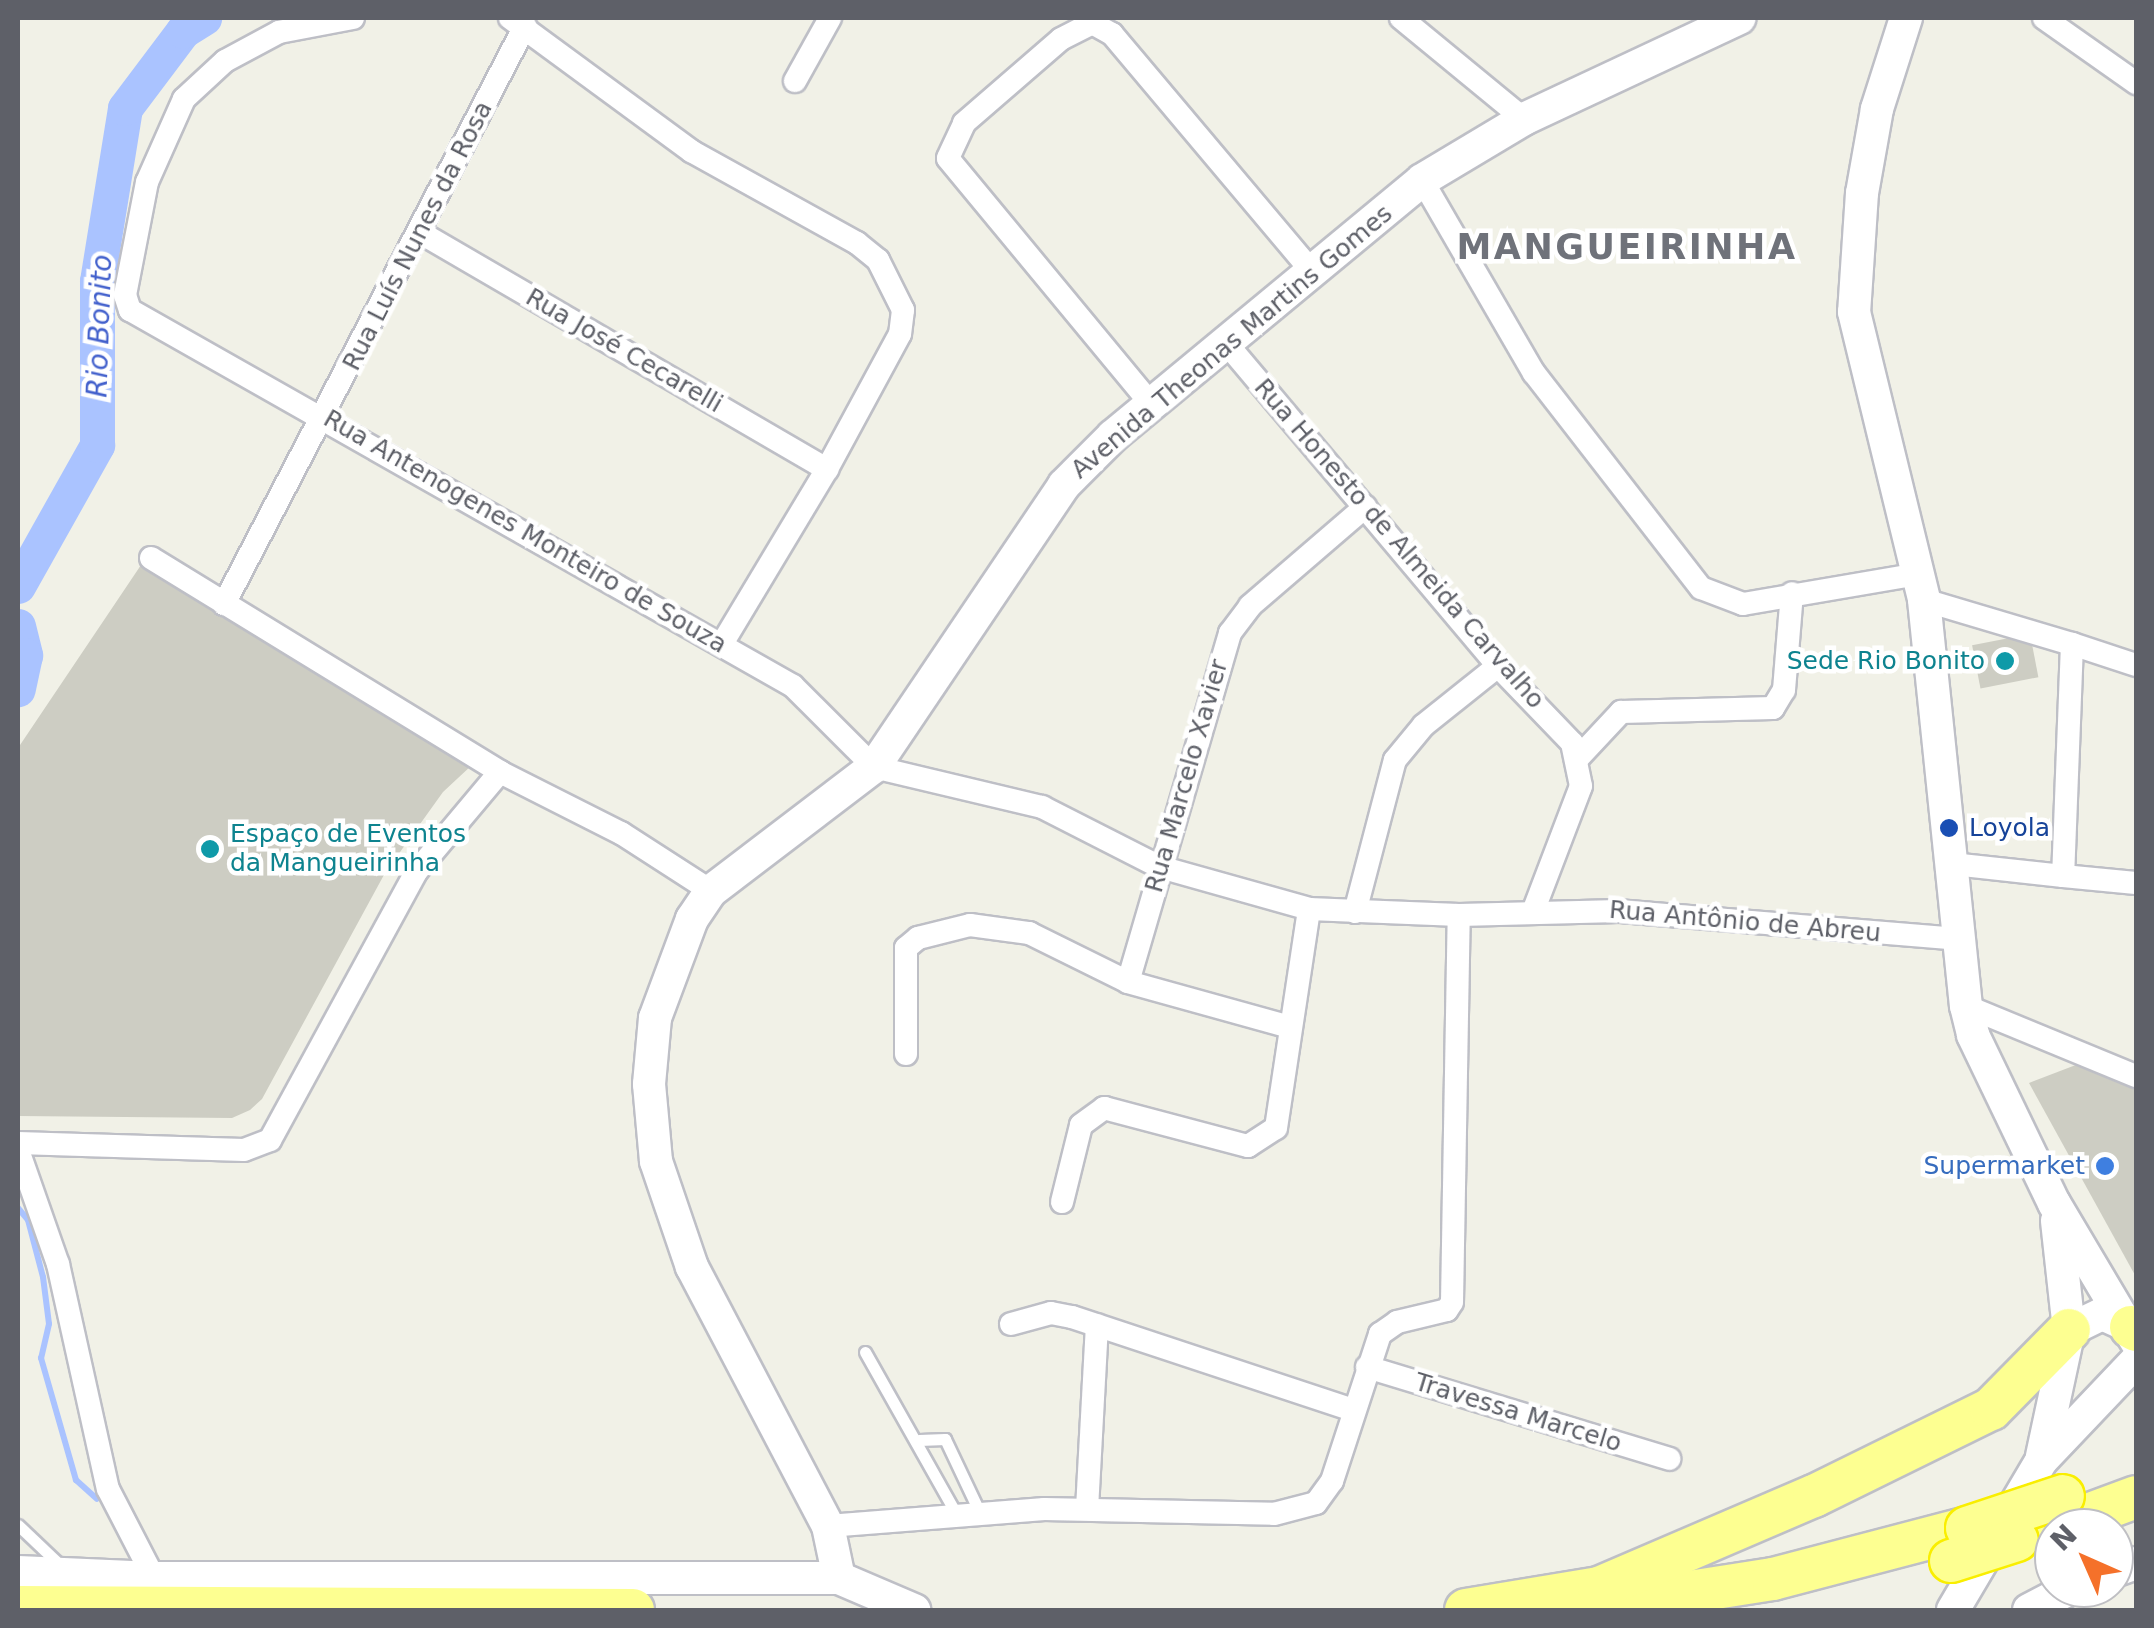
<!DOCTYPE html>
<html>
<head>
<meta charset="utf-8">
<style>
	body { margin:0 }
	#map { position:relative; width:2154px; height:1628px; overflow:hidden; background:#f1f1e7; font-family:"DejaVu Sans",sans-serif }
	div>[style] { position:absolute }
	.stream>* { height:6px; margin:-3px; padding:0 3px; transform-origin:3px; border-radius:3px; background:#aac3ff }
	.river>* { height:35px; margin:-17.5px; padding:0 17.5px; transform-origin:17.5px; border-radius:17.5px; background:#aac3ff }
	.building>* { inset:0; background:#cdcdc3; transform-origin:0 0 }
	.roads { filter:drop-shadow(2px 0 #bebfc6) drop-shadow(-2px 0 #bebfc6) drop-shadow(0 2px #bebfc6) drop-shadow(0 -2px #bebfc6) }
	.lane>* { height:11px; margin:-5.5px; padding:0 5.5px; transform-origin:5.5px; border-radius:5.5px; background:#fff }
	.street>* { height:22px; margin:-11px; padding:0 11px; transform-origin:11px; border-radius:11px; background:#fff }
	.secondary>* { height:32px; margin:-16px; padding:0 16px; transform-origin:16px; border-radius:16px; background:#fff }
	.highway>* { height:42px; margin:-21px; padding:0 21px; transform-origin:21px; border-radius:21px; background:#fdff91 }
	.bridges { filter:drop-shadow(2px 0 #f9ee00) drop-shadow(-2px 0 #f9ee00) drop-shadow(0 2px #f9ee00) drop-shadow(0 -2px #f9ee00) }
	.highway-bridge>* { height:42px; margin:-21px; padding:0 21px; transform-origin:21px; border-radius:21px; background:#fdff91 }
	.dots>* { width:28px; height:28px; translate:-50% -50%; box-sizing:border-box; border:5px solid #fff; border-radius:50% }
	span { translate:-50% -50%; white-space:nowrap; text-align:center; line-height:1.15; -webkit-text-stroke:9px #fff; paint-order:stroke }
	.street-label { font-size:25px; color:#5e6068 }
	.culture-label { font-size:25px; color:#0d838f }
	.right { translate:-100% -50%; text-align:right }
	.left { translate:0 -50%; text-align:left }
	.transit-label { font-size:25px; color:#164399 }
	.shop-label { font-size:25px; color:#366cbe }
	.water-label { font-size:28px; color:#4260cc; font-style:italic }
	.district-label { font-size:35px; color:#6f727a; font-weight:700; letter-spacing:2.5px }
	.frame { position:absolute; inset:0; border:20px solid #5e6068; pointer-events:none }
	.north { position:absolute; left:2034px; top:1508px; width:100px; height:100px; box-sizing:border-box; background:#fff; border:2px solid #bfbfc3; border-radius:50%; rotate:315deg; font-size:28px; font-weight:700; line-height:40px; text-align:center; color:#5e6068 }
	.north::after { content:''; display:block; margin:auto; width:35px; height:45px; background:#f5712a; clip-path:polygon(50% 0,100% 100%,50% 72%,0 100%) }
</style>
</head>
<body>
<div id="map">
	<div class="stream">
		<div style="left:18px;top:1208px;width:16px;rotate:50deg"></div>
		<div style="left:28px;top:1220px;width:59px;rotate:75.3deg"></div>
		<div style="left:43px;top:1277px;width:47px;rotate:82.7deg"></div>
		<div style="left:49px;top:1324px;width:35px;rotate:103deg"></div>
		<div style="left:41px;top:1358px;width:127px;rotate:74deg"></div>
		<div style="left:76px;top:1480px;width:28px;rotate:42deg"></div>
	</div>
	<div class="river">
		<div style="left:18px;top:586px;width:162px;rotate:-60.7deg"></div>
		<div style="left:97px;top:445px;width:164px;rotate:-90deg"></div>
		<div style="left:97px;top:281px;width:175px;rotate:-80.8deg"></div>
		<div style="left:125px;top:108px;width:96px;rotate:-53deg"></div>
		<div style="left:183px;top:31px;width:25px;rotate:-32deg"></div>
		<div style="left:18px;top:626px;width:30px;rotate:76deg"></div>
		<div style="left:25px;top:655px;width:35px;rotate:102deg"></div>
	</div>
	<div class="building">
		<div style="clip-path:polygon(141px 565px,472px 765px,443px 792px,385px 873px,262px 1099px,250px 1110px,232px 1118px,18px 1116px,18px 748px)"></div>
		<div style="left:2030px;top:634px;width:44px;height:59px;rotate:79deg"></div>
		<div style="clip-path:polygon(2081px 1063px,2136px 1086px,2136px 1277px,2029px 1083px)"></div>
	</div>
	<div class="roads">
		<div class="lane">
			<div style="left:865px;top:1352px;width:189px;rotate:60.6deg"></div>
			<div style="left:919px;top:1440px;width:26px;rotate:-2deg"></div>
			<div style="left:945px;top:1439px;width:82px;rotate:64.7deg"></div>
			<div style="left:18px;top:1525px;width:58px;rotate:43.6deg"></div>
		</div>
		<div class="street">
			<div style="left:353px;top:18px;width:75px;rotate:169.3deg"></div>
			<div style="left:279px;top:32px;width:61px;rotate:151.8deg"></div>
			<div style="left:225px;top:61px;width:56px;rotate:137.2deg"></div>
			<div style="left:184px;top:99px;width:91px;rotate:114deg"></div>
			<div style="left:147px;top:182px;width:115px;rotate:101deg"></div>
			<div style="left:125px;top:295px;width:16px;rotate:72deg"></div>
			<div style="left:130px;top:310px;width:762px;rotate:29.56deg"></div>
			<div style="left:793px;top:686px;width:115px;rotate:45deg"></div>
			<div style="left:874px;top:767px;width:173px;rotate:13.4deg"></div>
			<div style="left:1042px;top:807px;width:132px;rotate:27deg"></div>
			<div style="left:1160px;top:867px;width:155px;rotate:15.7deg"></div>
			<div style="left:1309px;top:909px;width:150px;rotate:2.3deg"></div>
			<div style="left:1459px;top:915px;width:160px;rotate:-1.4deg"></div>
			<div style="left:1619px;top:911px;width:338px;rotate:4.7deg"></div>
			<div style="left:510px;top:18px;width:225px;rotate:36.3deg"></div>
			<div style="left:691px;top:151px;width:190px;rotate:29deg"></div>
			<div style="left:857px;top:243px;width:27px;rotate:39deg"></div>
			<div style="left:878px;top:260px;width:56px;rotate:63.4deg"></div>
			<div style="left:903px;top:310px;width:24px;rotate:97deg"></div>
			<div style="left:900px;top:334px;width:153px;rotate:118.4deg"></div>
			<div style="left:827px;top:469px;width:204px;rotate:121deg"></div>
			<div style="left:1401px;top:18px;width:159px;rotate:39.4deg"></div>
			<div style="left:2044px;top:18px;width:113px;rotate:35.2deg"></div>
			<div style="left:795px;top:81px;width:72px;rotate:-60.9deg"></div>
			<div style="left:1422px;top:180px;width:223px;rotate:59.9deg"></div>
			<div style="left:1534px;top:373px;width:272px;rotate:52.2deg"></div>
			<div style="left:1701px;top:588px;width:45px;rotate:20.9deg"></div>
			<div style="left:1743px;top:604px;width:178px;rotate:-9.7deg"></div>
			<div style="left:421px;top:233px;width:470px;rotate:30.2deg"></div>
			<div style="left:1227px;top:344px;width:421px;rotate:49.9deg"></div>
			<div style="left:1498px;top:666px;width:107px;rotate:46.1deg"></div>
			<div style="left:1572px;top:743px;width:44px;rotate:78.2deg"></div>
			<div style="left:1581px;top:786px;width:132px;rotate:110.9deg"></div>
			<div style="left:1152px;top:405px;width:320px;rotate:-129.6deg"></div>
			<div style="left:948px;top:158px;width:38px;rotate:-65deg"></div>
			<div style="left:964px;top:123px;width:128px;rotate:-40.9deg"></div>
			<div style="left:1061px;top:39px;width:35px;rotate:-27deg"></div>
			<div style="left:1092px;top:23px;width:23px;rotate:29deg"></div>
			<div style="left:1112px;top:34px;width:312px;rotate:49.9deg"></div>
			<div style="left:151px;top:558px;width:409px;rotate:31.5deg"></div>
			<div style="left:1924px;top:600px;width:154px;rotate:16.6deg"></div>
			<div style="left:2072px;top:644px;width:232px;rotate:92.2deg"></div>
			<div style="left:2063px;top:876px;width:112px;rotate:-173.8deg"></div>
			<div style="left:224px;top:604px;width:652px;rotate:-62.49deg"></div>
			<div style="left:2072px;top:644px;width:67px;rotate:18.2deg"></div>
			<div style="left:1579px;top:757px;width:62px;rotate:-47deg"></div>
			<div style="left:1621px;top:712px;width:152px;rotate:-1.5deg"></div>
			<div style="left:1773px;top:708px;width:21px;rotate:-59deg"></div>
			<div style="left:1784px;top:690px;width:97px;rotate:-85.3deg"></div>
			<div style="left:2063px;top:876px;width:73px;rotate:5.5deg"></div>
			<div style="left:1355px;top:912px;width:157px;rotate:-75.3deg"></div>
			<div style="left:1395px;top:760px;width:45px;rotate:-50.4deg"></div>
			<div style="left:1424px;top:725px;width:95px;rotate:-38.6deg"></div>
			<div style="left:1128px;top:982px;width:364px;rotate:-73.7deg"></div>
			<div style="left:1230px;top:633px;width:34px;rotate:-53deg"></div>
			<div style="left:1250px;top:606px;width:152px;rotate:-40.7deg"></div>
			<div style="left:1966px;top:1006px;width:184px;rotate:22.4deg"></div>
			<div style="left:906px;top:1054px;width:106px;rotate:-90deg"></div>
			<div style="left:906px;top:948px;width:16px;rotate:-40deg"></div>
			<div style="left:918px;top:938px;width:54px;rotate:-14deg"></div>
			<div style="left:970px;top:925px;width:60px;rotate:7.7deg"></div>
			<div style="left:1029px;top:933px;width:110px;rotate:26.3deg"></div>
			<div style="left:1128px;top:982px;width:165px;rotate:15.5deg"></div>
			<div style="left:18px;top:1143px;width:226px;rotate:1.8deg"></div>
			<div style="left:244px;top:1150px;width:28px;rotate:-21deg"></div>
			<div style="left:270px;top:1140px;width:305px;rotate:-61.4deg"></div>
			<div style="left:416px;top:872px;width:131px;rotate:-50deg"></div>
			<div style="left:500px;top:772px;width:136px;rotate:26.8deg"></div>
			<div style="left:621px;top:833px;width:107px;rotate:32.8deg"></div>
			<div style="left:18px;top:1150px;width:121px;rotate:70.7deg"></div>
			<div style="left:58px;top:1264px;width:230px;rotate:77.5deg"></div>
			<div style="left:108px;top:1489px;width:100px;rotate:62.7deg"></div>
			<div style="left:1062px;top:1202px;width:79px;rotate:-76.1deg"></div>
			<div style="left:1081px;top:1125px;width:29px;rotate:-36deg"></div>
			<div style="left:1104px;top:1108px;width:149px;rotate:14.8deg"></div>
			<div style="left:1248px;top:1146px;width:33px;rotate:-33deg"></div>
			<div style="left:1276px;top:1128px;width:221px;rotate:-81.4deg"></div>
			<div style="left:1011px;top:1324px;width:41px;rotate:-15.4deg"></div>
			<div style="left:1051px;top:1313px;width:21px;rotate:11deg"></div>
			<div style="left:1072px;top:1317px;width:296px;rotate:18.3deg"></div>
			<div style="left:1367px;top:1367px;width:316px;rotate:16.9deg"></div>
			<div style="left:1087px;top:1509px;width:184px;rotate:-86.9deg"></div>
			<div style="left:828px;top:1526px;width:217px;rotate:-4.5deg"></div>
			<div style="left:1044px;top:1509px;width:230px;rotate:1.2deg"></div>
			<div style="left:1274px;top:1514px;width:43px;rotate:-14.7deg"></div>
			<div style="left:1316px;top:1503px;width:27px;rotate:-54deg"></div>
			<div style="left:1332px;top:1481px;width:155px;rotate:-71.9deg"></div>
			<div style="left:1380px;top:1334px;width:21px;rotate:-35deg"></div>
			<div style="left:1397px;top:1322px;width:51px;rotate:-13.5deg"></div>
			<div style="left:1447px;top:1310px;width:9px;rotate:-58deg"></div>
			<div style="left:1452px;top:1302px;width:387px;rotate:-89deg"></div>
		</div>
		<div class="secondary">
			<div style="left:1906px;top:18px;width:96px;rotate:107.7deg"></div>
			<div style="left:1877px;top:109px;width:85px;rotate:100.1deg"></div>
			<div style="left:1862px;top:193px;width:119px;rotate:93.8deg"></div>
			<div style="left:1854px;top:312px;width:296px;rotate:76.3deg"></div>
			<div style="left:1924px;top:600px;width:408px;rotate:84.1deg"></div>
			<div style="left:1966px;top:1006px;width:30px;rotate:76deg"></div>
			<div style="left:1973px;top:1035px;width:187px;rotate:64.3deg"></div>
			<div style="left:2054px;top:1203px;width:161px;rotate:59.3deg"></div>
			<div style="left:2057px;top:1221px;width:110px;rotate:83.7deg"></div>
			<div style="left:2042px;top:1456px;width:129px;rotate:-77.9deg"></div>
			<div style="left:2069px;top:1330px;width:37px;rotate:-26deg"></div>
			<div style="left:2102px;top:1314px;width:32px;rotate:24deg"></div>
			<div style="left:2114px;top:1571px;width:23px;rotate:-20deg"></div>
			<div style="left:18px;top:1572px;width:136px;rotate:2.5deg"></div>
			<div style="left:154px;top:1578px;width:685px"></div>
			<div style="left:839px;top:1578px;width:82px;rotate:23.1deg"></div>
			<div style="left:839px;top:1578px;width:53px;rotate:-101.9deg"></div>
			<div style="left:828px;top:1526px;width:293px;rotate:-117.7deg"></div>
			<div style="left:692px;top:1267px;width:112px;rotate:-108.8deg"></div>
			<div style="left:656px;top:1161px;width:77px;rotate:-95.2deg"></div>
			<div style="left:649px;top:1084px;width:66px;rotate:-84.8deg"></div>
			<div style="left:655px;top:1018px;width:106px;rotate:-69.5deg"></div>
			<div style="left:692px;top:919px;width:34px;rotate:-56deg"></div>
			<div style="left:711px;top:891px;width:205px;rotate:-37.3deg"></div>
			<div style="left:874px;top:767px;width:340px;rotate:-56deg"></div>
			<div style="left:1064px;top:485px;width:69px;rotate:-45deg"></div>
			<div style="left:1113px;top:436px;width:401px;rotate:-39.6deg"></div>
			<div style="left:1422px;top:180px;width:119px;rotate:-30.9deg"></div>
			<div style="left:1524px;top:119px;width:238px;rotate:-25.1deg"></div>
			<div style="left:1953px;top:1610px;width:173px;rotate:-59.4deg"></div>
			<div style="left:2041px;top:1461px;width:138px;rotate:-46.5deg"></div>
			<div style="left:2029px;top:1610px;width:47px;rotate:-27.6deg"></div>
		</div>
		<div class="highway">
			<div style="left:2131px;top:1327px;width:6px;rotate:31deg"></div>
			<div style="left:2042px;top:1532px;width:100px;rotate:-20.4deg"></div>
			<div style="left:18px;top:1607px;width:615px;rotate:0.28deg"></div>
			<div style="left:1581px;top:1609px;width:194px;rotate:-8.9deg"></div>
			<div style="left:1773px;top:1579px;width:201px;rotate:-14.7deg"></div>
			<div style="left:1466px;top:1610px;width:135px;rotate:-9.4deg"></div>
			<div style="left:1599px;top:1588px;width:234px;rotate:-23.2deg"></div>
			<div style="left:1814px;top:1496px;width:197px;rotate:-26.2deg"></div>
			<div style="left:1991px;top:1409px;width:111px;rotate:-45.4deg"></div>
		</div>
	</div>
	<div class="bridges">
		<div class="highway-bridge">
			<div style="left:1967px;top:1528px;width:101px;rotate:-18.4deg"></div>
			<div style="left:1951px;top:1561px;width:69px;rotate:-17.7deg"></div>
		</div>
	</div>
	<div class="dots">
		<div style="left:2005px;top:661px;background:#0f9aa8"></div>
		<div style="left:1949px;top:828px;background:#1a4fb4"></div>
		<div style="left:210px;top:849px;background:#0f9aa8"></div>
		<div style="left:2105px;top:1166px;background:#3f7fe0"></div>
	</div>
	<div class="street-label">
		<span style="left:418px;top:236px;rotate:-63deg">Rua Luís Nunes da Rosa</span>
		<span style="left:1232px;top:342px;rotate:-40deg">Avenida Theonas Martins Gomes</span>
		<span style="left:624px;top:351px;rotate:30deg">Rua José Cecarelli</span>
		<span style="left:525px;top:532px;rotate:30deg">Rua Antenogenes Monteiro de Souza</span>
		<span style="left:1399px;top:544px;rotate:49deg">Rua Honesto de Almeida Carvalho</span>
		<span style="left:1187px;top:776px;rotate:-74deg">Rua Marcelo Xavier</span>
		<span style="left:1745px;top:922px;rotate:5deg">Rua Antônio de Abreu</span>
		<span style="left:1518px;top:1413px;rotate:17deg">Travessa Marcelo</span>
	</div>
	<div class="culture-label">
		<span class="right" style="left:1985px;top:661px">Sede Rio Bonito</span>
		<span class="left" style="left:230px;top:849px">Espaço de Eventos<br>da Mangueirinha</span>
	</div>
	<div class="transit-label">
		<span class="left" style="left:1969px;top:828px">Loyola</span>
	</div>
	<div class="shop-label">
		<span class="right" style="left:2085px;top:1166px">Supermarket</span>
	</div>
	<div class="water-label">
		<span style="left:100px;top:326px;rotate:-88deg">Rio Bonito</span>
	</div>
	<div class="district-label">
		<span style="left:1627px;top:247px">MANGUEIRINHA</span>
	</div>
	<div class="frame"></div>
	<div class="north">N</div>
</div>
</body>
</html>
